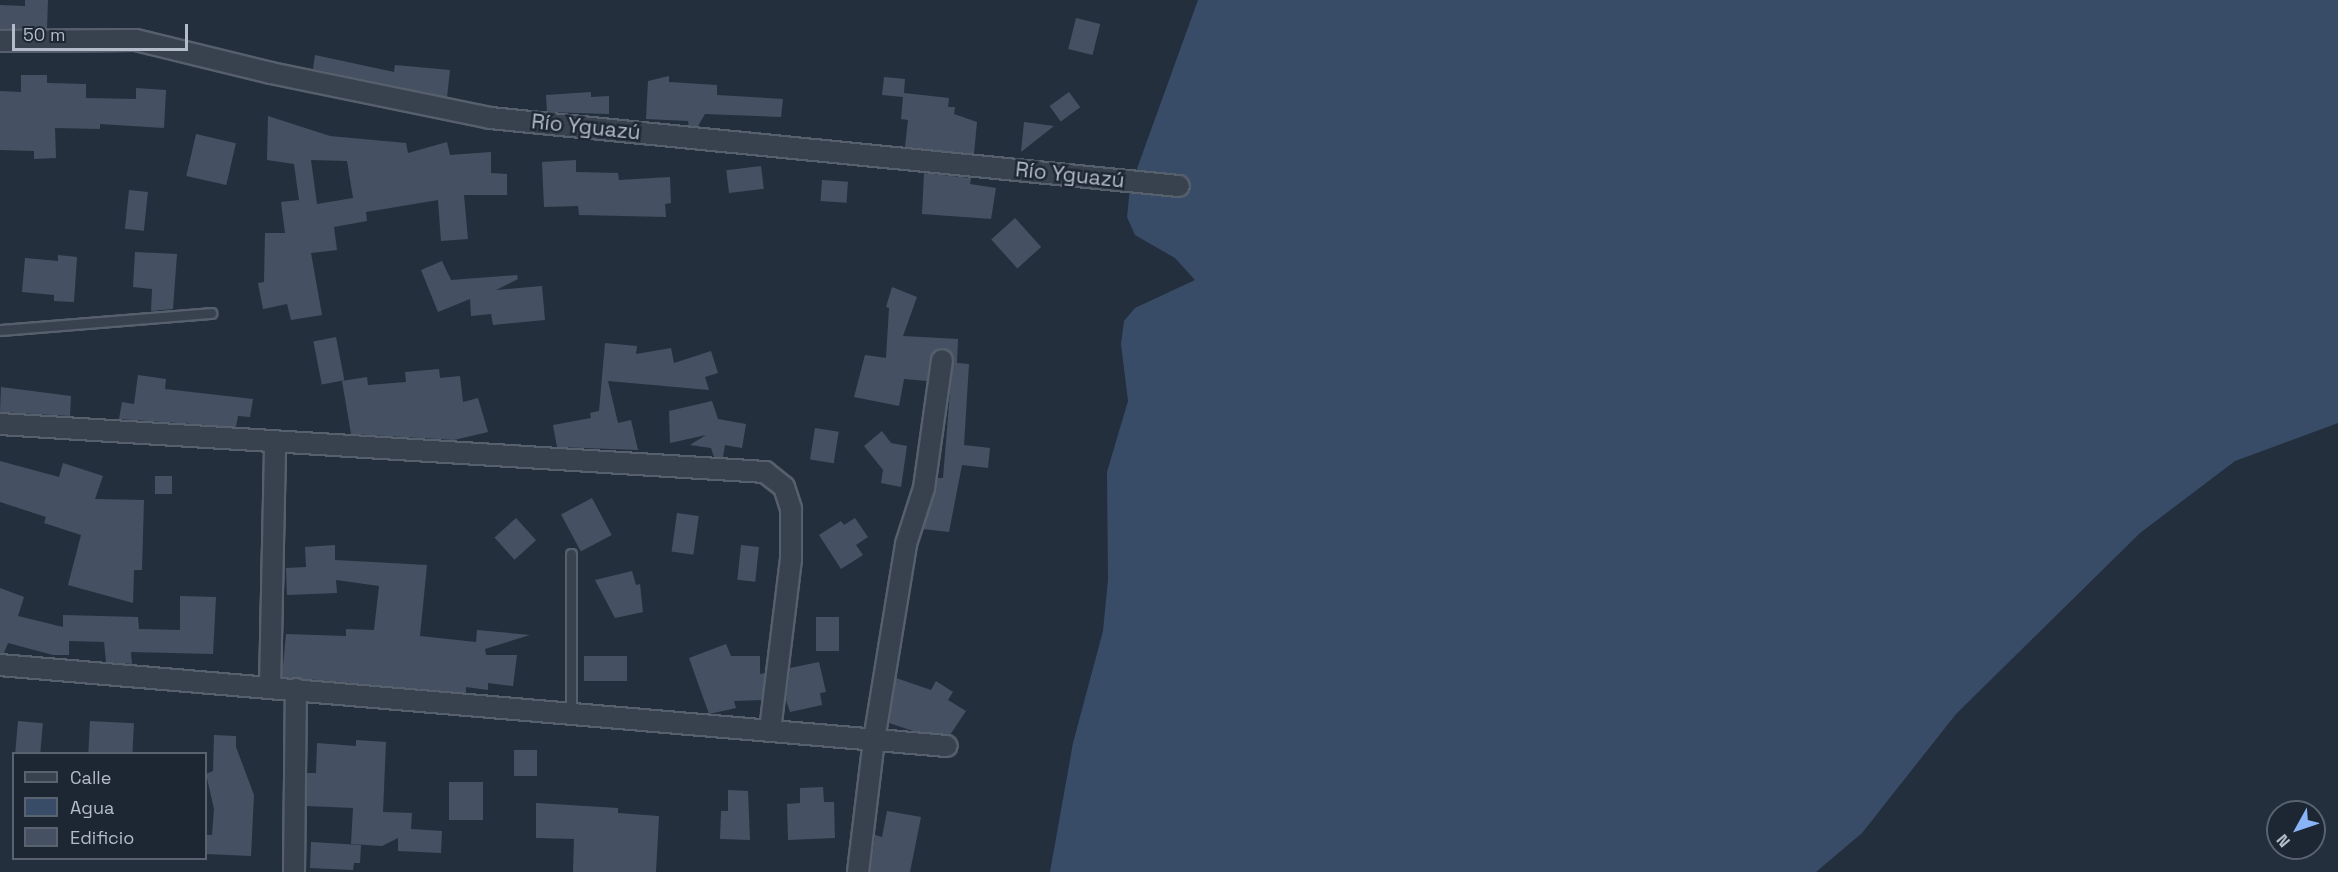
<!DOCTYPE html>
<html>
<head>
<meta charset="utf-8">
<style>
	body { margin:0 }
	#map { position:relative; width:2338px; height:872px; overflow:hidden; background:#242f3e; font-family:"Space Grotesk",sans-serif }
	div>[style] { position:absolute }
	.water>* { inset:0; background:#394c67 }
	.building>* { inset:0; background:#455162; transform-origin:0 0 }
	.roads { filter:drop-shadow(2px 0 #565f6c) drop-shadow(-2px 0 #565f6c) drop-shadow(0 2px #565f6c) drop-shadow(0 -2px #565f6c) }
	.service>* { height:9px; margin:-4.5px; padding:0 4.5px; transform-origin:4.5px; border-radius:4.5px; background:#38414e }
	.minor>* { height:20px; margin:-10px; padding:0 10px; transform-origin:10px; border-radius:10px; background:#38414e }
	span { translate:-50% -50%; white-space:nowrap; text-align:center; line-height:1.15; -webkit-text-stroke:5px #1d2633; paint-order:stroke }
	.street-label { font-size:21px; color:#b4bcc9 }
	.legend { position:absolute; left:12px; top:752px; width:195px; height:108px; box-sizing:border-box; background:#1d2633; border:2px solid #59626f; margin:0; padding:8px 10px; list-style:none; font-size:18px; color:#b4bcc9 }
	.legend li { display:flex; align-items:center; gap:12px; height:30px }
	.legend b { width:30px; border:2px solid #59626f }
	.north { position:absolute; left:2266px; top:800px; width:60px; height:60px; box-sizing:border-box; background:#1d2633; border:2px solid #59626f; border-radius:50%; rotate:230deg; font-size:16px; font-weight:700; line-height:24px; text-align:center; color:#b4bcc9 }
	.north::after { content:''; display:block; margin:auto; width:21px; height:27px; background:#8ab4f8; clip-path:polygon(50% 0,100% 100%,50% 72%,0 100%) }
	.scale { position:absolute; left:12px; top:24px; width:176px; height:27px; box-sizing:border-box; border:3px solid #b4bcc9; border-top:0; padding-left:8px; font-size:18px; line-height:21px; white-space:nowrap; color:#b4bcc9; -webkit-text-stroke:4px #1d2633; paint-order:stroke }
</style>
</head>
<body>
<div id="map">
	<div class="water">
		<div style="clip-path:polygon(1198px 0,2338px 0,2338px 423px,2235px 461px,2140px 533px,1956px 714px,1862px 833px,1816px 872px,1050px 872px,1073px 743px,1103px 631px,1108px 580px,1107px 472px,1128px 401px,1121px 344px,1124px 321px,1135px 308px,1195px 280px,1175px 258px,1135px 235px,1127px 217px,1130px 188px)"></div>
	</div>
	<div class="building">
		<div style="clip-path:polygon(25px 0,48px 0,47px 29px,0 29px,0 5px,25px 6px)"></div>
		<div style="left:1076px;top:18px;width:25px;height:32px;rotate:14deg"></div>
		<div style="clip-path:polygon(315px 55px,394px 72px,395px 65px,450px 70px,447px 97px,313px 69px)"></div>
		<div style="clip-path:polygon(21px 75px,47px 75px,47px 83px,86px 84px,86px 98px,136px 99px,136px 88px,166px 90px,164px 128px,100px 124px,100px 129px,55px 128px,56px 158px,34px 159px,34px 151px,0 150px,0 91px,21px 92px)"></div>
		<div style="clip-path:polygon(669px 76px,669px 82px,717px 85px,717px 95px,783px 99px,781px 117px,705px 114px,698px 126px,689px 126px,688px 121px,646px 119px,648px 81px)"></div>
		<div style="clip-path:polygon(884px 77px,905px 79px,904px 93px,949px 98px,948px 107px,955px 107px,954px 114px,977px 122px,974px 154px,905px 147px,908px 120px,901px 119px,903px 97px,882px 95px)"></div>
		<div style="clip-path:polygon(591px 92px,591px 97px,609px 96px,609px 114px,547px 112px,546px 95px)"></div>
		<div style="left:1069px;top:92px;width:19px;height:24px;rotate:54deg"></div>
		<div style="clip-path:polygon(evenodd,268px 116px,330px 136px,406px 143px,408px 153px,447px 142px,450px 155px,491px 152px,491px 173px,507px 174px,507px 195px,464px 195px,468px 239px,441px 241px,438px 200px,366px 212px,367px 221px,334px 227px,337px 250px,311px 253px,322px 315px,291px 320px,287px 304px,263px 309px,258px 283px,264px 282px,265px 233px,285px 233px,281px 202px,299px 200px,294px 164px,267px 160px,268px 116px,311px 160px,347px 161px,353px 198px,317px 204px,311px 160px)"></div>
		<div style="clip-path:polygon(1024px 122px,1054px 126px,1021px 152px)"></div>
		<div style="left:196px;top:134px;width:41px;height:43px;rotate:13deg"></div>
		<div style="clip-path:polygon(576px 160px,576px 172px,618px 173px,619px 180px,670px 177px,671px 203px,665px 204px,666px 217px,579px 215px,578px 206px,544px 207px,542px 162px)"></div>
		<div style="left:761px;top:166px;width:23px;height:35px;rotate:83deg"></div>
		<div style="clip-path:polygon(924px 173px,971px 178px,970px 184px,996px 188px,991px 219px,922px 214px)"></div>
		<div style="left:822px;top:180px;width:26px;height:21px;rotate:4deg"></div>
		<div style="left:129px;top:190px;width:19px;height:39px;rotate:6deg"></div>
		<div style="left:1015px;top:218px;width:39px;height:32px;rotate:48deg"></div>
		<div style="clip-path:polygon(135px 252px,177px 254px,173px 309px,151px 311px,152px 289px,133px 287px)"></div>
		<div style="clip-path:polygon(58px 255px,77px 257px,74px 302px,54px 301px,54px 295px,22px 292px,25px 258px,58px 261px)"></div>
		<div style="clip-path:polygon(442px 261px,451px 280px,517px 275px,518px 279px,496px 290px,542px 286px,545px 320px,493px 325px,491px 314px,471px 316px,470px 299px,438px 312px,421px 270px)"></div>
		<div style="clip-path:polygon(892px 287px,917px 297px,903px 336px,958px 339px,957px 363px,969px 364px,964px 445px,990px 448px,988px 468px,962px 465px,949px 532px,923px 529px,938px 478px,943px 478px,953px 355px,944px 348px,937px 349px,930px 358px,927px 381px,904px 379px,899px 406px,854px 397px,865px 355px,886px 358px,889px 308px,886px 307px)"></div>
		<div style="left:336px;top:337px;width:44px;height:23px;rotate:79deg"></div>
		<div style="clip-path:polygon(605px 343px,637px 346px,636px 354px,671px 348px,674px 363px,711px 351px,718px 373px,705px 377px,709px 390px,608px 381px,618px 423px,631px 420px,638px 450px,557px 447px,553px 425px,591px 418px,590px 413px,599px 411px)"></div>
		<div style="clip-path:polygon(439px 369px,440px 378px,460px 376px,463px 402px,478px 398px,488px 432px,454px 440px,351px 434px,342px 381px,367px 377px,368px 385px,406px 382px,405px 372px)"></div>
		<div style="clip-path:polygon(138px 375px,166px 379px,165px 389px,253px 399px,250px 417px,238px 416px,236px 427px,119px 419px,122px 402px,134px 404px)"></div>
		<div style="clip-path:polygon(1px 387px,71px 396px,70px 416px,0 412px)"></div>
		<div style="clip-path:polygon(712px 401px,718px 419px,746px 424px,742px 448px,725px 445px,723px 457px,714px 457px,711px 448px,690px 445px,706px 435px,670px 443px,669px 411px)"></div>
		<div style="left:815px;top:428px;width:24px;height:32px;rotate:9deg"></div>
		<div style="clip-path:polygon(882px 431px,891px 443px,907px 446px,901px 487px,881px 483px,883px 470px,864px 446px)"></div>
		<div style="clip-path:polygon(0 461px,59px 477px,63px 463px,103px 476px,95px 499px,144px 500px,142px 570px,134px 570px,133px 603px,68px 585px,81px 535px,44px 523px,46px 517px,0 502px)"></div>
		<div style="left:155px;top:476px;width:17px;height:18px"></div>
		<div style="left:592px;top:498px;width:42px;height:35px;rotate:62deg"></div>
		<div style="left:677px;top:513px;width:22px;height:39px;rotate:8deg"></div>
		<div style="left:516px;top:518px;width:30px;height:29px;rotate:48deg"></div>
		<div style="clip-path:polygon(855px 518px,868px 537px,856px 545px,863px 555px,841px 569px,819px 535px,841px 521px,844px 525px)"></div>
		<div style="clip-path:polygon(335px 545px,335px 560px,427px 565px,420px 636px,476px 642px,477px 630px,530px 635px,485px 649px,486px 655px,517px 655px,513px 686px,488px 683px,488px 690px,466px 687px,466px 693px,282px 677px,286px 634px,346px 636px,346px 629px,374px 630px,379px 586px,336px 580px,337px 593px,287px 595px,286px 568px,306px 567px,305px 547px)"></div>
		<div style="left:741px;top:545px;width:18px;height:35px;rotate:6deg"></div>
		<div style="clip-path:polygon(632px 571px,636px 585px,640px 584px,643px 612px,615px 618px,595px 580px)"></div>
		<div style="clip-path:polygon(0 588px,24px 597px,18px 616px,63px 627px,63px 615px,138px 617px,139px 629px,180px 630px,180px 596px,216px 597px,213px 654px,131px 652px,132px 664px,106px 662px,104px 642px,69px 641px,69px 655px,53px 655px,8px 643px,4px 653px,0 653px)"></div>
		<div style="left:816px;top:617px;width:23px;height:34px"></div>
		<div style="clip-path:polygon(726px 644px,731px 656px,760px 656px,760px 674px,765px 673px,762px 700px,734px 701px,736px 708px,709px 714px,689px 658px)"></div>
		<div style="left:584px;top:656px;width:43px;height:25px"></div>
		<div style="clip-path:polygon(819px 662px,826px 692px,820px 693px,822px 705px,790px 712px,786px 700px,790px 668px)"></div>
		<div style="clip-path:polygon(896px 678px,931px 690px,936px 681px,953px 692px,948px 700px,966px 711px,950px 735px,913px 731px,889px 723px)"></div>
		<div style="left:18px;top:721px;width:25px;height:32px;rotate:5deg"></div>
		<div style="left:90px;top:721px;width:44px;height:32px;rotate:3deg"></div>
		<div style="clip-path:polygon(214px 735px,236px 736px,236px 747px,254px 795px,251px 856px,206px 854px,206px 835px,212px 835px,214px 809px,206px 774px,213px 771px)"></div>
		<div style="clip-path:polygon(356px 740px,386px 742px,383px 812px,412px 813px,411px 829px,442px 831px,441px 853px,398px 851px,398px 838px,382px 846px,351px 844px,353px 808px,307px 806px,307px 773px,316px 773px,317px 743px,356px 746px)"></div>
		<div style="left:514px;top:750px;width:23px;height:26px"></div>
		<div style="left:449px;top:782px;width:34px;height:38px"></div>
		<div style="clip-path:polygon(823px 787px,824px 802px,834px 802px,835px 838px,788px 840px,787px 804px,800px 803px,800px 788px)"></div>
		<div style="clip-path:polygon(728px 790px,748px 791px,750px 840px,720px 839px,721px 811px,728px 811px)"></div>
		<div style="clip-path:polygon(536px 803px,618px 808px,618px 813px,659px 816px,656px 872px,573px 872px,574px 839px,536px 838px)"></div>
		<div style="clip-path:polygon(887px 811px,921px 817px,910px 872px,870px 872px,875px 835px,882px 837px)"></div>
		<div style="clip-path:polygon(311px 842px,361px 845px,360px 863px,354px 863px,353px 870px,310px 868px)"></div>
	</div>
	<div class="roads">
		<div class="service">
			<div style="left:0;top:330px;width:212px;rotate:-4.6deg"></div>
			<div style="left:571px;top:554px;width:158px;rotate:90deg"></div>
		</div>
		<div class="minor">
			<div style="left:0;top:41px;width:136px;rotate:-0.4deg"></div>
			<div style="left:136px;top:40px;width:139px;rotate:13.7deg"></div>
			<div style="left:271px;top:73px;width:224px;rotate:11.6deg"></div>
			<div style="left:490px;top:118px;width:692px;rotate:5.64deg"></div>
			<div style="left:0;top:424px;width:767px;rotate:3.59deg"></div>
			<div style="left:765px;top:472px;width:24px;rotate:38deg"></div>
			<div style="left:784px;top:487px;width:23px;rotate:72deg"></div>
			<div style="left:791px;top:509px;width:50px;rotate:90deg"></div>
			<div style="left:791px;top:559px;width:172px;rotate:97deg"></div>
			<div style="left:0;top:665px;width:950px;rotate:4.89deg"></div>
			<div style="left:270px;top:688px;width:245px;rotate:-88.8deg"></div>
			<div style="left:294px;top:872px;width:183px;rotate:-89.4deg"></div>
			<div style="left:858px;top:872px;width:133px;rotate:-83.1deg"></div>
			<div style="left:874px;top:740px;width:199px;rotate:-80.7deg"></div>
			<div style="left:906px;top:544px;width:59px;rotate:-72.2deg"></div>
			<div style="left:924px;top:488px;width:129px;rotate:-82deg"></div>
		</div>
	</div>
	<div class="street-label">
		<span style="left:586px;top:127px;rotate:6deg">Río Yguazú</span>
		<span style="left:1070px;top:175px;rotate:6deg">Río Yguazú</span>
	</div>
	<ul class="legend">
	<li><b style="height:8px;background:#38414e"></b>Calle</li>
	<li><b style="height:16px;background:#394c67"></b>Agua</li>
	<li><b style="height:16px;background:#455162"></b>Edificio</li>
	</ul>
	<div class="north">N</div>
	<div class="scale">50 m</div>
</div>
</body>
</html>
